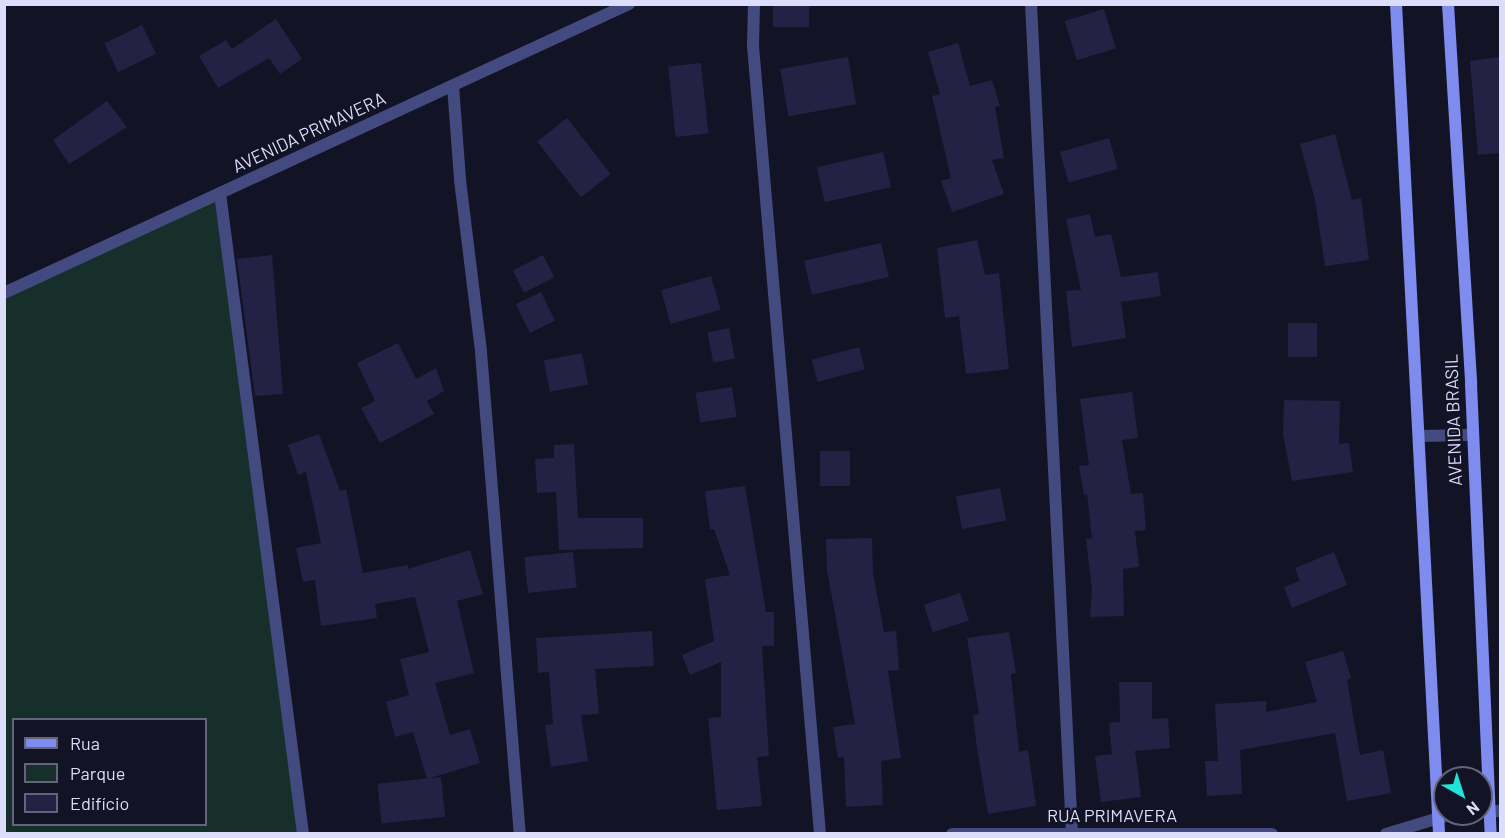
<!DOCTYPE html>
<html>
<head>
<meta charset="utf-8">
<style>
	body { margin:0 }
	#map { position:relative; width:1505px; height:838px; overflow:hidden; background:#131326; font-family:Barlow,sans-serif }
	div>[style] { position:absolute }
	.green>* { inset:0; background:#162f2a }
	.building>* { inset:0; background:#232144; transform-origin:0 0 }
	.street>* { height:12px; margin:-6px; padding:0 6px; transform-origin:6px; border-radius:6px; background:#434a7f }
	.secondary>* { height:12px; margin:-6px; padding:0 6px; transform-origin:6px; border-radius:6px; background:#7e8cef }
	span { translate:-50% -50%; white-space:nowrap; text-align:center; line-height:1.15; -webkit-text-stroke:5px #131326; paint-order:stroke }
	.street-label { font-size:18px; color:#dcddfb }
	.frame { position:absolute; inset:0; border:6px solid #dcddfb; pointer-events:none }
	.legend { position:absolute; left:12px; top:718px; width:195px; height:108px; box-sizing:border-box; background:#131326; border:2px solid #63647b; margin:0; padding:8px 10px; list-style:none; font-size:18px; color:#dcddfb }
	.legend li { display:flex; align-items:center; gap:12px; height:30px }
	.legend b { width:30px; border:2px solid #63647b }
	.north { position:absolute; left:1433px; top:766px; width:60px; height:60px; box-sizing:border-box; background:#131326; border:2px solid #63647b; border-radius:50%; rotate:141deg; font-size:16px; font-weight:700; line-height:24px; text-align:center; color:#dcddfb }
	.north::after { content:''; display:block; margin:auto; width:21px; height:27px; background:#1fe4da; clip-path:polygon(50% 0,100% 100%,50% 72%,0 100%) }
</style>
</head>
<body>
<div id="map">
	<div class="green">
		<div style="clip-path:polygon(evenodd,220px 193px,303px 833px,5px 833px,4px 293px,220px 193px,14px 720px,206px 720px,206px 824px,14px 824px,14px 720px)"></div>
	</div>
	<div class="building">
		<div style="left:773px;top:4px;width:36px;height:23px"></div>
		<div style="left:1104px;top:9px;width:41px;height:41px;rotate:73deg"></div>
		<div style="clip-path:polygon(276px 19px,302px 59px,280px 74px,269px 58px,218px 88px,199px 56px,226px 40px,232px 49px)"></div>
		<div style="left:142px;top:25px;width:32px;height:42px;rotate:64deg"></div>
		<div style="clip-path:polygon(958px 43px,970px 86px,992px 80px,1000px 106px,995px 107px,1004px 158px,992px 160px,1004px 194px,952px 212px,941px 181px,951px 178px,932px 96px,940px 94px,928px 52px)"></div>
		<div style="left:848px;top:57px;width:48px;height:69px;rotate:80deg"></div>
		<div style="clip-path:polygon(1500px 57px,1500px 153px,1478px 155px,1470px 61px)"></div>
		<div style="left:701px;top:63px;width:71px;height:33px;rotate:84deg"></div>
		<div style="clip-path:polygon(107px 101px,127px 127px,69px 164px,53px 140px)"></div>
		<div style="left:567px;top:118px;width:71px;height:38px;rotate:52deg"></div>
		<div style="clip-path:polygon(1335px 134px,1352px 200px,1361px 198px,1369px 260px,1325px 266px,1315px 200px,1300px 144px)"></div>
		<div style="left:1109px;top:138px;width:32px;height:51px;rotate:74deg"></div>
		<div style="left:883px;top:152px;width:36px;height:68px;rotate:77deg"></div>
		<div style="clip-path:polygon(1090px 214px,1095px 237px,1111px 234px,1121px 277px,1158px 272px,1161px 296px,1121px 302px,1126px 338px,1072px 347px,1066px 291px,1081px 290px,1066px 219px)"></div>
		<div style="clip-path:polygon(977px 240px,985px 275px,999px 273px,1009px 369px,966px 374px,959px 316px,945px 318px,937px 248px)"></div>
		<div style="left:881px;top:243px;width:35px;height:79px;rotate:77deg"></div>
		<div style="clip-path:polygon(272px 255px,283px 394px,255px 396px,237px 259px)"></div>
		<div style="left:543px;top:255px;width:25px;height:34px;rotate:63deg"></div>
		<div style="left:711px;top:276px;width:35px;height:52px;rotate:74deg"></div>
		<div style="left:541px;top:292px;width:32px;height:28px;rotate:64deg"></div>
		<div style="left:1288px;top:323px;width:29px;height:34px"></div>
		<div style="left:729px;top:328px;width:31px;height:22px;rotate:79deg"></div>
		<div style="clip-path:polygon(398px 343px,416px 379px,436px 368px,444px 391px,427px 401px,434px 414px,380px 443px,361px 408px,375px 401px,357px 363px)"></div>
		<div style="left:859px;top:347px;width:23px;height:49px;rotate:75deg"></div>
		<div style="left:582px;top:353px;width:32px;height:39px;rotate:79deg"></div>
		<div style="left:732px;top:387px;width:30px;height:37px;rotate:81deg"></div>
		<div style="clip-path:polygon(1132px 392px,1138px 438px,1122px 440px,1131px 494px,1143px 493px,1146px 530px,1135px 531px,1139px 567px,1123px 569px,1124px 616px,1090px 617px,1092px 590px,1086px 539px,1092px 538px,1087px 494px,1084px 495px,1079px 466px,1089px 465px,1080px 399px)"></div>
		<div style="clip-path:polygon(1284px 400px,1340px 401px,1339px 444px,1349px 443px,1353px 472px,1292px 481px,1283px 434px)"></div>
		<div style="clip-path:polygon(319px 434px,340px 491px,346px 489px,363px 573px,408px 565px,408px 569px,470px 550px,483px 594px,457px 601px,474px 673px,435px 683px,450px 735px,470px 729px,480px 763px,427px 779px,413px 732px,395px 737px,386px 702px,409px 695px,400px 659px,429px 652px,415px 597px,375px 604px,377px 618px,321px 626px,315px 580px,303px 582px,296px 548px,321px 543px,306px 472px,298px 475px,288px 445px)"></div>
		<div style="clip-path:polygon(574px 444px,578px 518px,643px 518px,643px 548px,559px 550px,556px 492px,537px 493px,535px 459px,554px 458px,554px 445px)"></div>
		<div style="left:820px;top:451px;width:30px;height:35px"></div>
		<div style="clip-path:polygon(745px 486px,766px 612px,774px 612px,774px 646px,762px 646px,769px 756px,757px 757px,762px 806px,717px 810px,708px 718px,721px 717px,721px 662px,690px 675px,682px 655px,714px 641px,705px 579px,730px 575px,714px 529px,710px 529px,705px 491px)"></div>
		<div style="left:1000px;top:488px;width:33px;height:45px;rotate:79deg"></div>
		<div style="clip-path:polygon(872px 538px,873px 573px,884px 632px,896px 631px,899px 670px,888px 671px,901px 758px,881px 761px,883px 805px,846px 807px,844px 757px,838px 758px,833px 727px,855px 724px,827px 570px,826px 539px)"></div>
		<div style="left:573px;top:552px;width:36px;height:49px;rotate:84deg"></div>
		<div style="clip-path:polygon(1334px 552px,1347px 585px,1292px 608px,1284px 587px,1300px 581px,1295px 568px)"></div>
		<div style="left:960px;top:593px;width:29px;height:38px;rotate:72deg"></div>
		<div style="clip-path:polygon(652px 631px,654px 666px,595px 669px,599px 714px,581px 715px,588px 761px,551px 767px,545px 725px,553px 724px,549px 672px,538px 673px,536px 638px)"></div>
		<div style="clip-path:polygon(1009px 632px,1016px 673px,1011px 674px,1019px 752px,1028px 750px,1036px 806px,988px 814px,976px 741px,973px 715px,979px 714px,967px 638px)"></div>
		<div style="clip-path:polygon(1343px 651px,1351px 678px,1347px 680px,1360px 755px,1383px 750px,1391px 793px,1347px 801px,1335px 733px,1240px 750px,1242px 794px,1207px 796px,1205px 761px,1218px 761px,1215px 704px,1266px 701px,1266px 712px,1317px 702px,1305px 662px)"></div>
		<div style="clip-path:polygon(1119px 682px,1152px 682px,1152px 719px,1168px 718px,1170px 748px,1135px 751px,1141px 797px,1101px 802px,1095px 756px,1112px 754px,1109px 723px,1120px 722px)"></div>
		<div style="left:441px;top:777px;width:40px;height:64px;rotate:84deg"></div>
	</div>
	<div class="street">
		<div style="left:754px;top:4px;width:42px;rotate:91.4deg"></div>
		<div style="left:753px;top:46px;width:791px;rotate:85.14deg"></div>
		<div style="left:1031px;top:4px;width:831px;rotate:87.17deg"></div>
		<div style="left:453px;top:86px;width:94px;rotate:85.7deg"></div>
		<div style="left:460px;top:180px;width:173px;rotate:83deg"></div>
		<div style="left:481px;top:352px;width:484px;rotate:85.4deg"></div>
		<div style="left:220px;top:193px;width:646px;rotate:82.62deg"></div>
		<div style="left:4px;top:293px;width:689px;rotate:-24.82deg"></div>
		<div style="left:1420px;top:436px;width:50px;rotate:-1.1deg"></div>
		<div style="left:1481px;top:812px;width:19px;rotate:-3deg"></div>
		<div style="left:952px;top:834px;width:320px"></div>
		<div style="left:1386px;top:834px;width:69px;rotate:-16.9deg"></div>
	</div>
	<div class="secondary">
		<div style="left:1396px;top:4px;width:831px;rotate:87.03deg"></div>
		<div style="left:1448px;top:4px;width:381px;rotate:86.5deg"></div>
		<div style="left:1471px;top:384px;width:450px;rotate:87.5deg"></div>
	</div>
	<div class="street-label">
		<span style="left:309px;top:132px;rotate:-25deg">AVENIDA PRIMAVERA</span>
		<span style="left:1453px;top:420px;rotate:-92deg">AVENIDA BRASIL</span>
		<span style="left:1112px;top:815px">RUA PRIMAVERA</span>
	</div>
	<div class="frame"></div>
	<ul class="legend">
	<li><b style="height:8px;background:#7e8cef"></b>Rua</li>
	<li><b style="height:16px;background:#162f2a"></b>Parque</li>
	<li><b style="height:16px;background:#232144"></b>Edifício</li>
	</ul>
	<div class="north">N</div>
</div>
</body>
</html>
